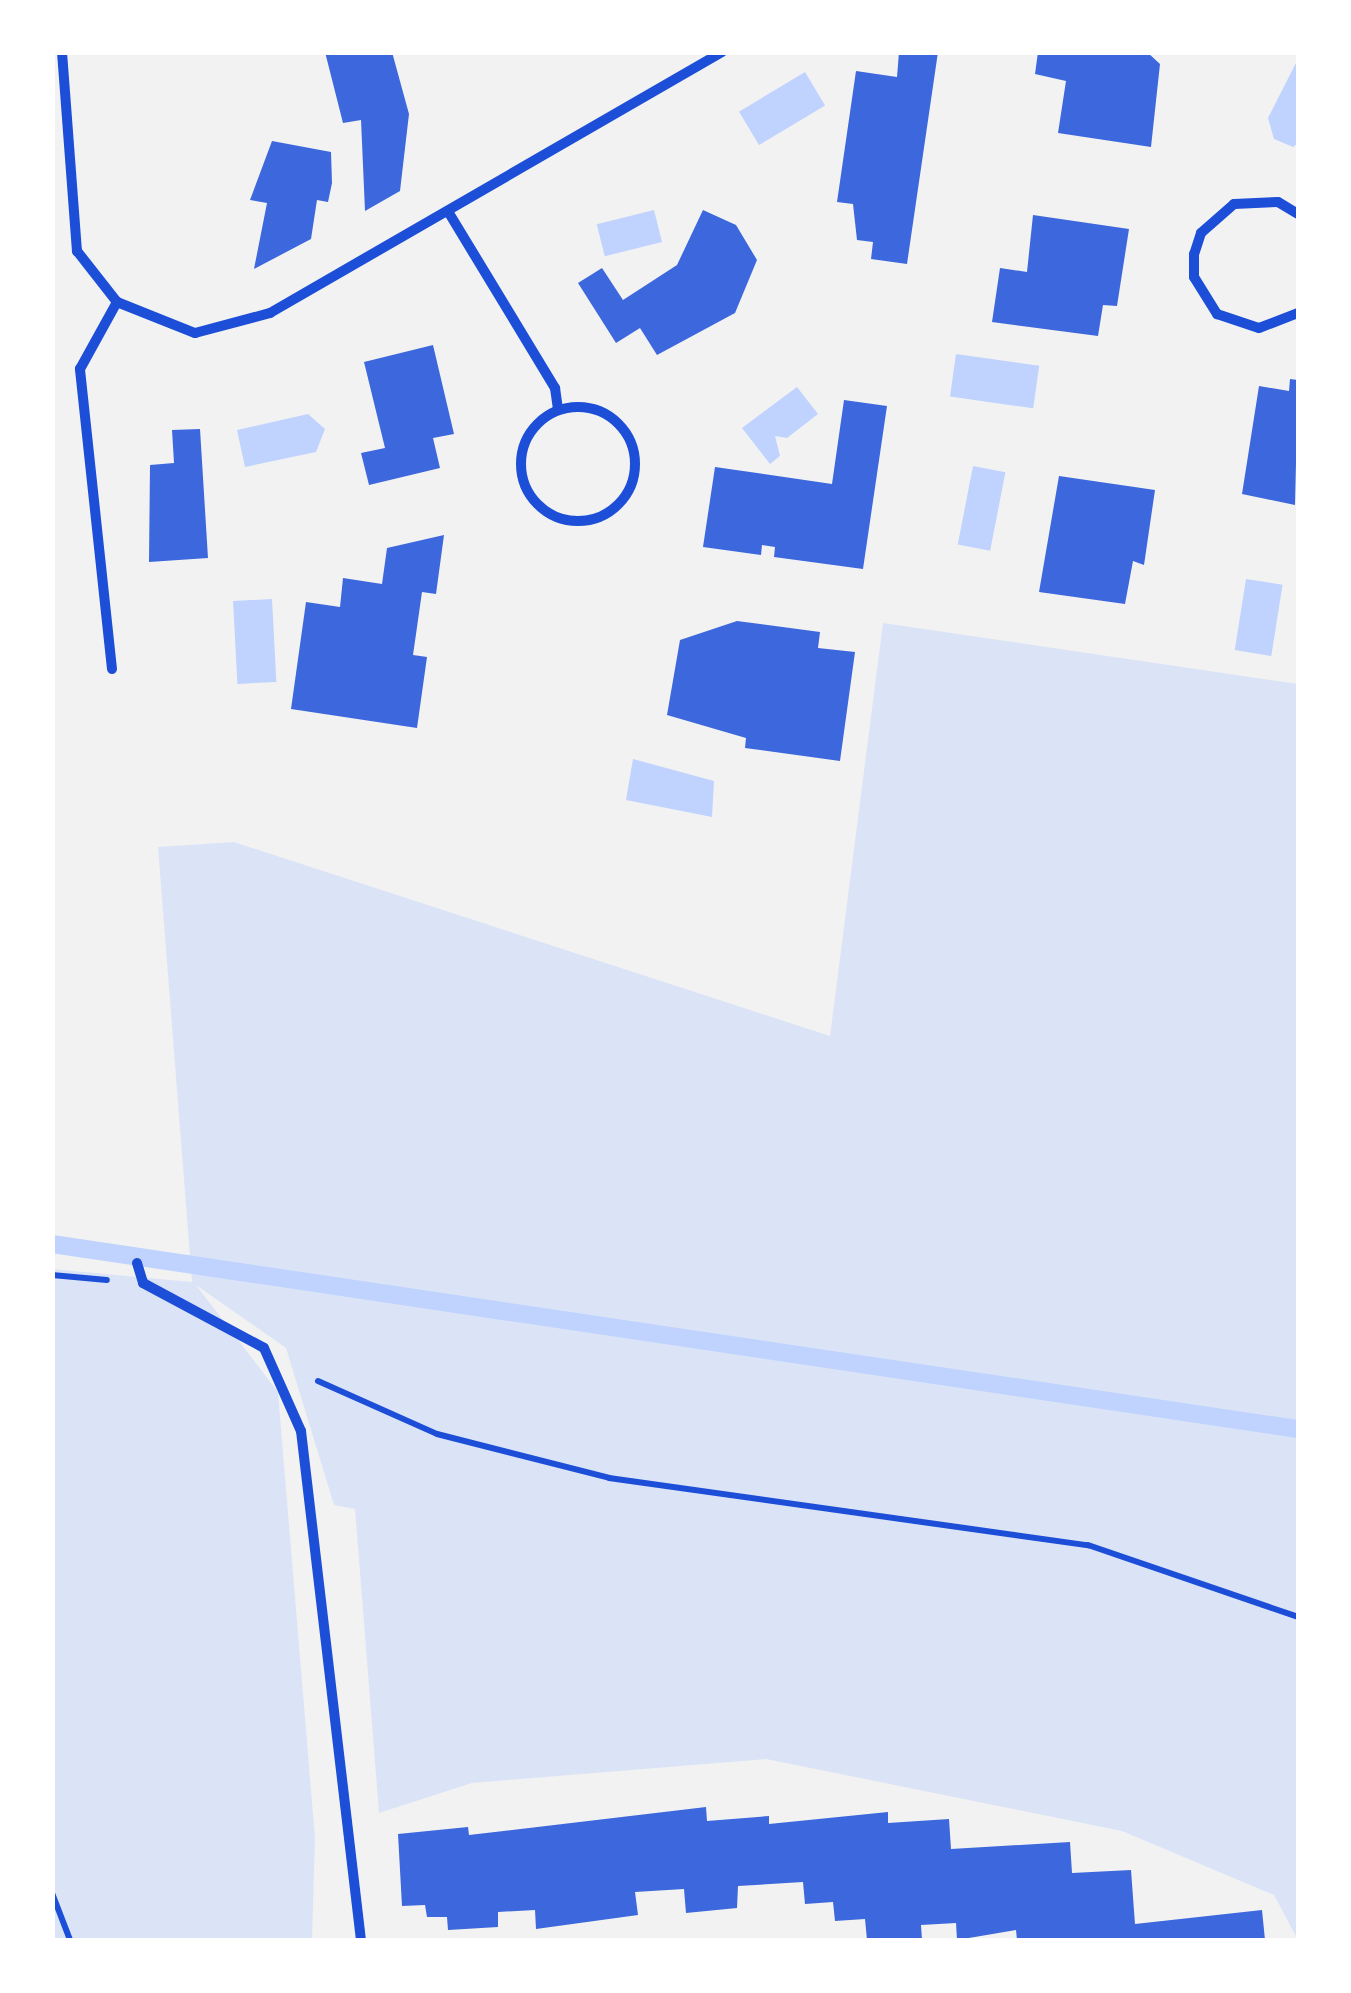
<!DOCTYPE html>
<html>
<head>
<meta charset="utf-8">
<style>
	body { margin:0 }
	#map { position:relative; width:1351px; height:1993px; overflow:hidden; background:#f2f2f2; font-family:"Nunito Sans",sans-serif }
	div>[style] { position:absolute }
	.green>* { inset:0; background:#dbe4f7 }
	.water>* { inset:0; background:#bfd3fe; transform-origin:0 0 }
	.stream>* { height:18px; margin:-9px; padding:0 9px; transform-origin:9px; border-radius:9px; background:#bfd3fe }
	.building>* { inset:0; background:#3d67dc }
	.path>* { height:6px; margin:-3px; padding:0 3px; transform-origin:3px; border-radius:3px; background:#1d4ed8 }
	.minor>* { height:10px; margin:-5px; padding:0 5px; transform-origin:5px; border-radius:5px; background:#1d4ed8 }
	.minor>.ring { margin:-5px; padding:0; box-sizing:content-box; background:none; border:10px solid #1d4ed8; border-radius:50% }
	span { translate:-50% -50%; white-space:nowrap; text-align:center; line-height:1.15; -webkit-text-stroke:8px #fff; paint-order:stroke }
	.frame { position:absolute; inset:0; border:55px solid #fff; pointer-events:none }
</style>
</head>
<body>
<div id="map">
	<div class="green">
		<div style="clip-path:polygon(883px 623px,1298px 684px,1298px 1940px,1274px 1895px,1122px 1831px,766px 1759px,472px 1783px,379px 1813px,355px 1509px,334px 1505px,286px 1348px,196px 1285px,278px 1392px,315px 1838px,312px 1940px,53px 1940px,52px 1269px,192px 1282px,158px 847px,234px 842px,830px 1036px)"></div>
	</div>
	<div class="water">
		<div style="clip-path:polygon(1298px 59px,1298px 143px,1293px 147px,1274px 139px,1268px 118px)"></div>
		<div style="left:805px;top:72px;width:39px;height:77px;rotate:59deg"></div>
		<div style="left:654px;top:210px;width:33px;height:59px;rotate:76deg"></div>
		<div style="left:956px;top:354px;width:84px;height:43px;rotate:8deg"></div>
		<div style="clip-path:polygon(797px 387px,818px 414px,787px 438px,775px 436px,780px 456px,770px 464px,742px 428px)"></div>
		<div style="clip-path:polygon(308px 414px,325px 429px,316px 452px,245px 467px,237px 430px)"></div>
		<div style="left:973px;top:466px;width:33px;height:80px;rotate:11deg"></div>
		<div style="left:1246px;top:579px;width:37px;height:72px;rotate:9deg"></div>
		<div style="left:272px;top:599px;width:83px;height:39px;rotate:87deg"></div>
		<div style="clip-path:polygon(633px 759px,714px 781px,712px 817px,626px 800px)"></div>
	</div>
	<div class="stream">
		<div style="left:52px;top:1244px;width:1260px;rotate:8.45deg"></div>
	</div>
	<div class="building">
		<div style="clip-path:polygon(325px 52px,392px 52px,409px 114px,400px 191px,365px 211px,361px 120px,343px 123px)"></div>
		<div style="clip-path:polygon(899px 52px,938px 52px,907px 264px,871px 259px,873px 242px,857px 240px,853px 204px,837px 202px,856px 71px,897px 77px)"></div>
		<div style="clip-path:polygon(1038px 52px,1147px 52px,1160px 64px,1151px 147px,1058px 133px,1066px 81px,1035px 74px)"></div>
		<div style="clip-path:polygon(272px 141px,331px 152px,332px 183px,328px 202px,317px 200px,311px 239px,254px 269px,267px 203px,250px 200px)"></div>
		<div style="clip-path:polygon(703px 210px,736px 225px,757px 260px,735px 313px,657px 355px,640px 328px,616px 343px,578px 283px,602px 268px,623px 300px,677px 265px)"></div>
		<div style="clip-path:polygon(1033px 215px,1129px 229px,1117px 306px,1103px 305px,1098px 336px,992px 322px,1000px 268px,1027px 272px)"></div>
		<div style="clip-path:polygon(433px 345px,454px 434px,433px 438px,440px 468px,369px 485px,361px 453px,385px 448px,364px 362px)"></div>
		<div style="clip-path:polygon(1290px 379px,1298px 380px,1295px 505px,1242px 494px,1259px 386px,1289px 391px)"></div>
		<div style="clip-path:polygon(844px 400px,887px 406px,863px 569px,774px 557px,775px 547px,762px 545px,761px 555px,703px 547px,715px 467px,832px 484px)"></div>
		<div style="clip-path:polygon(200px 429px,208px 558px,149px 562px,150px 465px,174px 463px,172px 430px)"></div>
		<div style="clip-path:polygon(1059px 476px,1155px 490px,1144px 565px,1133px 561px,1125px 604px,1039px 592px)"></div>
		<div style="clip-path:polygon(444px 535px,436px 594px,422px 592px,413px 655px,427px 657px,417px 728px,291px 709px,306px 602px,340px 607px,343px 578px,382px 584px,387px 548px)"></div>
		<div style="clip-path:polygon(737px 621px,820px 632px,818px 648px,855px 652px,840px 761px,745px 748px,746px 738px,667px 715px,680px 640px)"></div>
		<div style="clip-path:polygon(706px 1807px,707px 1821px,769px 1816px,769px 1824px,888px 1812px,888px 1823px,949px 1819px,951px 1849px,1070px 1842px,1072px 1873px,1131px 1870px,1135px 1924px,1262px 1910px,1265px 1940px,1017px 1940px,1016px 1930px,957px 1940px,956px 1923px,921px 1925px,922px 1940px,867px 1940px,865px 1919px,835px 1921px,833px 1902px,805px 1904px,803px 1882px,738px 1886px,737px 1908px,686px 1913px,684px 1889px,635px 1892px,638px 1915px,536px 1929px,535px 1910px,498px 1912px,498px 1927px,448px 1930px,447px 1917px,427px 1917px,425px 1905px,402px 1906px,398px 1834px,468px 1827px,469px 1835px)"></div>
	</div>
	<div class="path">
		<div style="left:52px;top:1275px;width:55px;rotate:5.2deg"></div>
		<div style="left:318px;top:1381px;width:130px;rotate:24deg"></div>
		<div style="left:437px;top:1434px;width:178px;rotate:14.3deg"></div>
		<div style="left:609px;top:1478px;width:484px;rotate:8deg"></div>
		<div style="left:1088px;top:1545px;width:222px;rotate:18.9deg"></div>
		<div style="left:52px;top:1893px;width:50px;rotate:69deg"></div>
	</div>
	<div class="minor">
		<div style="left:62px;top:52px;width:200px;rotate:85.7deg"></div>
		<div style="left:77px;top:251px;width:65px;rotate:51.9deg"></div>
		<div style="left:117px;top:302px;width:84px;rotate:21.7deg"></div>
		<div style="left:195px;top:333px;width:78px;rotate:-14.9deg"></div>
		<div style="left:270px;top:313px;width:522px;rotate:-30deg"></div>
		<div style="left:449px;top:213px;width:205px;rotate:58.8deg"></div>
		<div style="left:555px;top:388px;width:21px;rotate:82deg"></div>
		<div style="left:1298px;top:214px;width:23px;rotate:-149deg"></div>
		<div style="left:1278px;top:202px;width:44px;rotate:177.4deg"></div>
		<div style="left:1234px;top:204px;width:44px;rotate:138.7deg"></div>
		<div style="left:1201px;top:233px;width:22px;rotate:108deg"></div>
		<div style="left:1194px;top:254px;width:23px;rotate:90deg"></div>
		<div style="left:1194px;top:277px;width:44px;rotate:58.1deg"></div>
		<div style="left:1217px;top:314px;width:44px;rotate:18.4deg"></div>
		<div style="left:1259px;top:328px;width:42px;rotate:-21deg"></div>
		<div class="ring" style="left:521px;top:407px;width:104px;height:104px"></div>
		<div style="left:112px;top:669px;width:302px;rotate:-96.1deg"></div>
		<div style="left:80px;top:369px;width:77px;rotate:-61.1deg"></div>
		<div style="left:137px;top:1263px;width:21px;rotate:73deg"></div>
		<div style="left:143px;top:1283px;width:137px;rotate:28.2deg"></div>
		<div style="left:264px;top:1348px;width:91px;rotate:66deg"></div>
		<div style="left:301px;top:1431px;width:513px;rotate:83.28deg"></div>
	</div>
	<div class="frame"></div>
</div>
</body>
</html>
